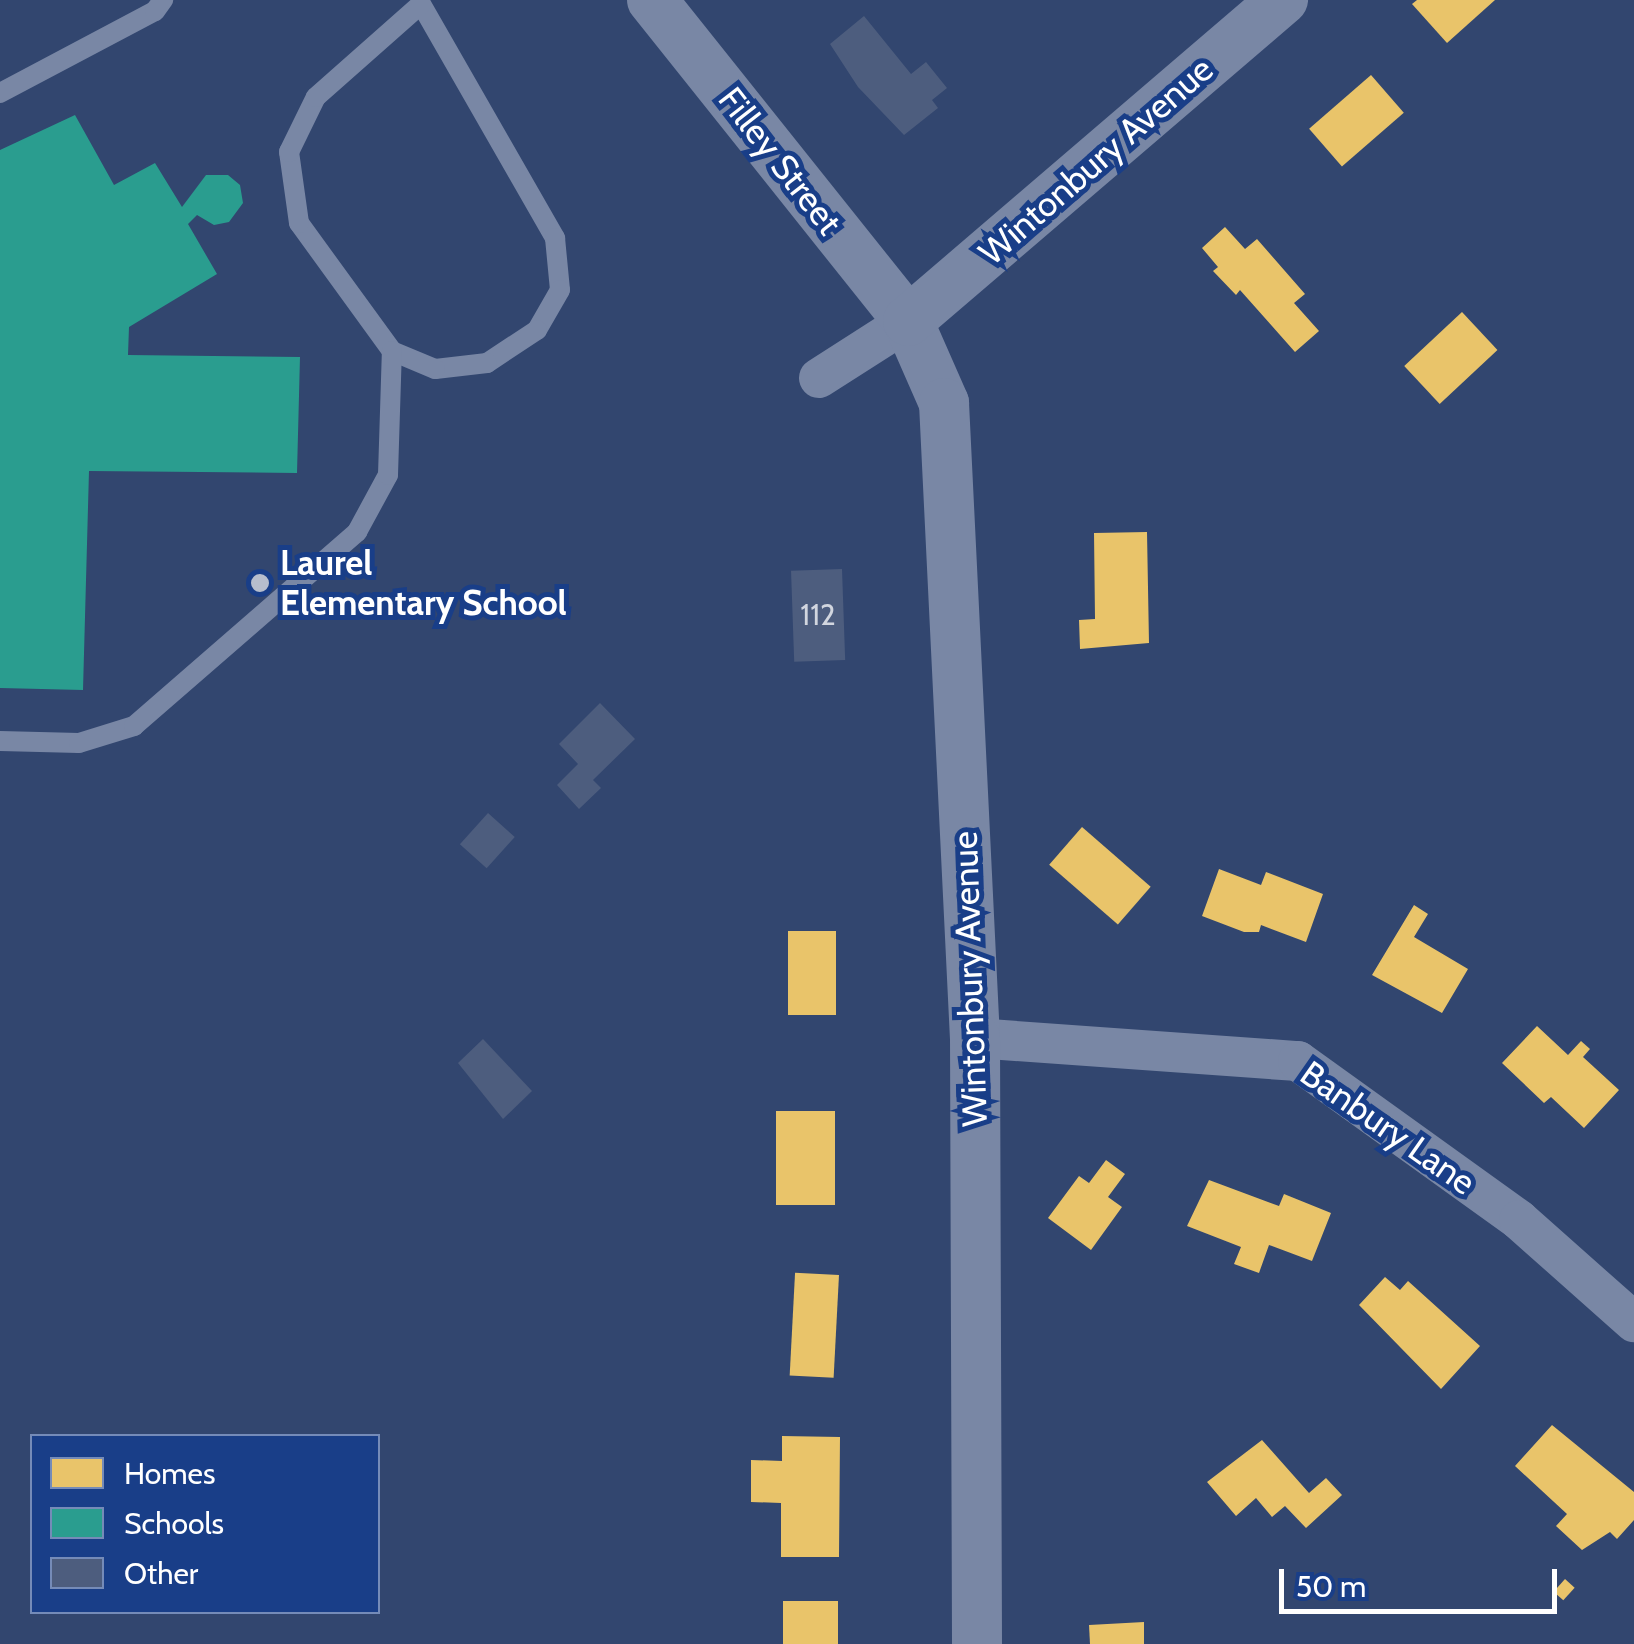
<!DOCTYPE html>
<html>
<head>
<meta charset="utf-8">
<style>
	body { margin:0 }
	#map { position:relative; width:1634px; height:1644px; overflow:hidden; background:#32466f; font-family:Cabin,sans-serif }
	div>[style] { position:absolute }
	.homes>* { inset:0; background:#e9c46a; transform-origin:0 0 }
	.schools>* { inset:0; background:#2a9d8f }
	.building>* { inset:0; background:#4d5d7e; transform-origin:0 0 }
	.service>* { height:20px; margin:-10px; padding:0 10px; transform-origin:10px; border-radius:10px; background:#7987a5 }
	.minor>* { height:40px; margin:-20px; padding:0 20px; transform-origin:20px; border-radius:20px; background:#7987a5 }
	.tertiary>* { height:50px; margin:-25px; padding:0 25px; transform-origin:25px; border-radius:25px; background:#7987a5 }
	.dots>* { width:28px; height:28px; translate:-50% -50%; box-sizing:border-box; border:5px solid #193e88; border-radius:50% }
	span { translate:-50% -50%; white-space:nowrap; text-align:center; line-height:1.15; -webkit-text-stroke:10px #193e88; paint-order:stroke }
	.number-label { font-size:30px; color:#d2d6df }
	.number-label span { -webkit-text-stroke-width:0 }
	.street-label { font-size:35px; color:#fff }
	.poi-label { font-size:35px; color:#fff; font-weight:700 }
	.left { translate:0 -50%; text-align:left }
	.legend { position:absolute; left:30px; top:1434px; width:350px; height:180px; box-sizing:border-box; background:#193e88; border:2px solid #758bb8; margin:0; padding:12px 18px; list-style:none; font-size:30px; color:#fff }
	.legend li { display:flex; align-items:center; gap:20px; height:50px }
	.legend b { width:50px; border:2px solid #758bb8 }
	.scale { position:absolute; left:1279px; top:1569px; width:278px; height:45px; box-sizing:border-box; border:5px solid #fff; border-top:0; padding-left:12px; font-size:30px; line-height:35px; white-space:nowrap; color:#fff; -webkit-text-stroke:8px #193e88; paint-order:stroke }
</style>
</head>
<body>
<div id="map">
	<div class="homes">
		<div style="clip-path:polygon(1417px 0,1495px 0,1447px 43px,1412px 4px)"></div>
		<div style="left:1371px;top:75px;width:50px;height:82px;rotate:49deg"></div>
		<div style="clip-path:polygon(1225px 227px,1245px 249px,1257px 239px,1305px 294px,1294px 303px,1319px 331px,1295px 352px,1240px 290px,1236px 295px,1213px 271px,1218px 267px,1202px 248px)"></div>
		<div style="left:1462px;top:312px;width:52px;height:79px;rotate:47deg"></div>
		<div style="clip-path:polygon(1147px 532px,1149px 643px,1080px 649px,1079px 620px,1095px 619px,1094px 533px)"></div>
		<div style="left:1082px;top:827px;width:91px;height:50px;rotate:41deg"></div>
		<div style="clip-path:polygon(1219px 869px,1261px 885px,1266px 872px,1323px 894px,1306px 942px,1261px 925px,1259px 932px,1244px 932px,1202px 916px)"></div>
		<div style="clip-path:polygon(1414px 905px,1428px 914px,1414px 937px,1468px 969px,1442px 1013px,1372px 975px)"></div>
		<div style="left:788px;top:931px;width:48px;height:84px"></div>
		<div style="clip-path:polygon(1537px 1026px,1568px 1055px,1581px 1041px,1590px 1049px,1583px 1057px,1619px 1090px,1584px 1128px,1551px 1097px,1544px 1103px,1502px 1063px)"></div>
		<div style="left:776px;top:1111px;width:59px;height:94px"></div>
		<div style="clip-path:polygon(1106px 1160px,1125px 1174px,1108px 1197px,1122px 1207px,1091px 1250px,1048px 1218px,1079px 1176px,1089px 1183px)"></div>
		<div style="clip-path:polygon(1209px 1180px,1279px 1206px,1284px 1194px,1331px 1213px,1312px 1261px,1269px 1245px,1259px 1273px,1234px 1264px,1241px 1247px,1187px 1226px)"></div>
		<div style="left:839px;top:1275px;width:103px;height:44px;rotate:93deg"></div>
		<div style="clip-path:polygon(1385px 1277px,1400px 1290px,1408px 1281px,1480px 1346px,1441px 1389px,1359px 1305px)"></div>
		<div style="clip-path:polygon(1552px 1425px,1634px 1492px,1634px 1520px,1617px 1539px,1610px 1532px,1582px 1550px,1556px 1526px,1567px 1514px,1515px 1466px)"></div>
		<div style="clip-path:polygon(782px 1436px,840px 1437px,839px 1557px,781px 1557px,781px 1503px,751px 1502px,751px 1460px,782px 1461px)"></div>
		<div style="clip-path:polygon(1262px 1440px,1309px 1493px,1326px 1478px,1342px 1495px,1306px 1528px,1285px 1506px,1272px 1517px,1256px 1498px,1236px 1516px,1207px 1482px)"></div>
		<div style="left:1565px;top:1579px;width:13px;height:17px;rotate:42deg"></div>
		<div style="left:783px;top:1601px;width:55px;height:43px"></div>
		<div style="clip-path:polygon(1144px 1622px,1144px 1644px,1090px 1644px,1089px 1625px)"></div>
	</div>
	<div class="schools">
		<div style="clip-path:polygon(75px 115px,114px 185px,155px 163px,182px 207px,206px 175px,228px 175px,240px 185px,243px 203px,229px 222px,214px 225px,197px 215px,188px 224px,217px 274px,129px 327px,128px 355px,300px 357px,297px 473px,89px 471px,83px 690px,0 688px,0 150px)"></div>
	</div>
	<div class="building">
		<div style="clip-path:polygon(864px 16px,911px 74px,926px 62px,947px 88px,932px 100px,938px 108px,904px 135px,858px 87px,830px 44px)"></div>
		<div style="left:842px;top:569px;width:91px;height:51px;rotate:88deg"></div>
		<div style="clip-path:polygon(600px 703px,635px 739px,593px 780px,601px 788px,579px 809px,557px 785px,578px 764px,559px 744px)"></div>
		<div style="left:488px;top:813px;width:36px;height:42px;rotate:42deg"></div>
		<div style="clip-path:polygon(483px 1039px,532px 1091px,503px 1119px,458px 1063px)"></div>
	</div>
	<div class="service">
		<div style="left:421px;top:4px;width:270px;rotate:60.2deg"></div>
		<div style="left:555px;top:238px;width:52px;rotate:84.5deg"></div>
		<div style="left:560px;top:290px;width:46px;rotate:119.9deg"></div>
		<div style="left:537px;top:330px;width:60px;rotate:146.6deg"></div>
		<div style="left:487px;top:363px;width:52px;rotate:173.4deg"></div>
		<div style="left:435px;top:369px;width:47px;rotate:-157.3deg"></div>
		<div style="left:392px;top:351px;width:158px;rotate:-126deg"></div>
		<div style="left:299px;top:223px;width:72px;rotate:-98deg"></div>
		<div style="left:289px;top:152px;width:61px;rotate:-63.9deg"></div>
		<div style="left:316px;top:97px;width:140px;rotate:-41.5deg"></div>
		<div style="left:0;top:93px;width:175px;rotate:-27.9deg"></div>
		<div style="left:155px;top:11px;width:14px;rotate:-54deg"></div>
		<div style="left:0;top:741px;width:79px;rotate:1.5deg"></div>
		<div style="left:79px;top:743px;width:58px;rotate:-17.2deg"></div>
		<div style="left:134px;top:726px;width:296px;rotate:-41deg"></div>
		<div style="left:357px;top:532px;width:65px;rotate:-61.5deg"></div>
		<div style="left:388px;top:475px;width:124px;rotate:-88.2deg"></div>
	</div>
	<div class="minor">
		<div style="left:819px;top:378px;width:106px;rotate:-32.6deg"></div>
		<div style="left:975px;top:1038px;width:324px;rotate:4.1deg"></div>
		<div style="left:1298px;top:1061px;width:272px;rotate:35.7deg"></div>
		<div style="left:1519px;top:1220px;width:154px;rotate:41.6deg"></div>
	</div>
	<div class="tertiary">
		<div style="left:652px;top:0;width:411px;rotate:51.4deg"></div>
		<div style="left:908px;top:321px;width:90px;rotate:66.3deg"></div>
		<div style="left:944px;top:403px;width:636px;rotate:87.21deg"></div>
		<div style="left:975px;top:1038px;width:606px;rotate:89.81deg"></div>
		<div style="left:908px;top:321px;width:494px;rotate:-40.6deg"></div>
	</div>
	<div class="dots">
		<div style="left:260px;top:583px;background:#b7becd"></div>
	</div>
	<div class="number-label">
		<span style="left:818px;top:615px">112</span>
	</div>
	<div class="street-label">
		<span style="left:780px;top:161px;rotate:52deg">Filley Street</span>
		<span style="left:1096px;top:161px;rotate:-41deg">Wintonbury Avenue</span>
		<span style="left:970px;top:979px;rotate:-92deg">Wintonbury Avenue</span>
		<span style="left:1388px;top:1128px;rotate:35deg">Banbury Lane</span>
	</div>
	<div class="poi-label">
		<span class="left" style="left:280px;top:583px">Laurel<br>Elementary School</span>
	</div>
	<ul class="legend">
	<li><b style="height:28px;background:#e9c46a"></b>Homes</li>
	<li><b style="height:28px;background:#2a9d8f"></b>Schools</li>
	<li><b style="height:28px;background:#4d5d7e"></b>Other</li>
	</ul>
	<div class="scale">50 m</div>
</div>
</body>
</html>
